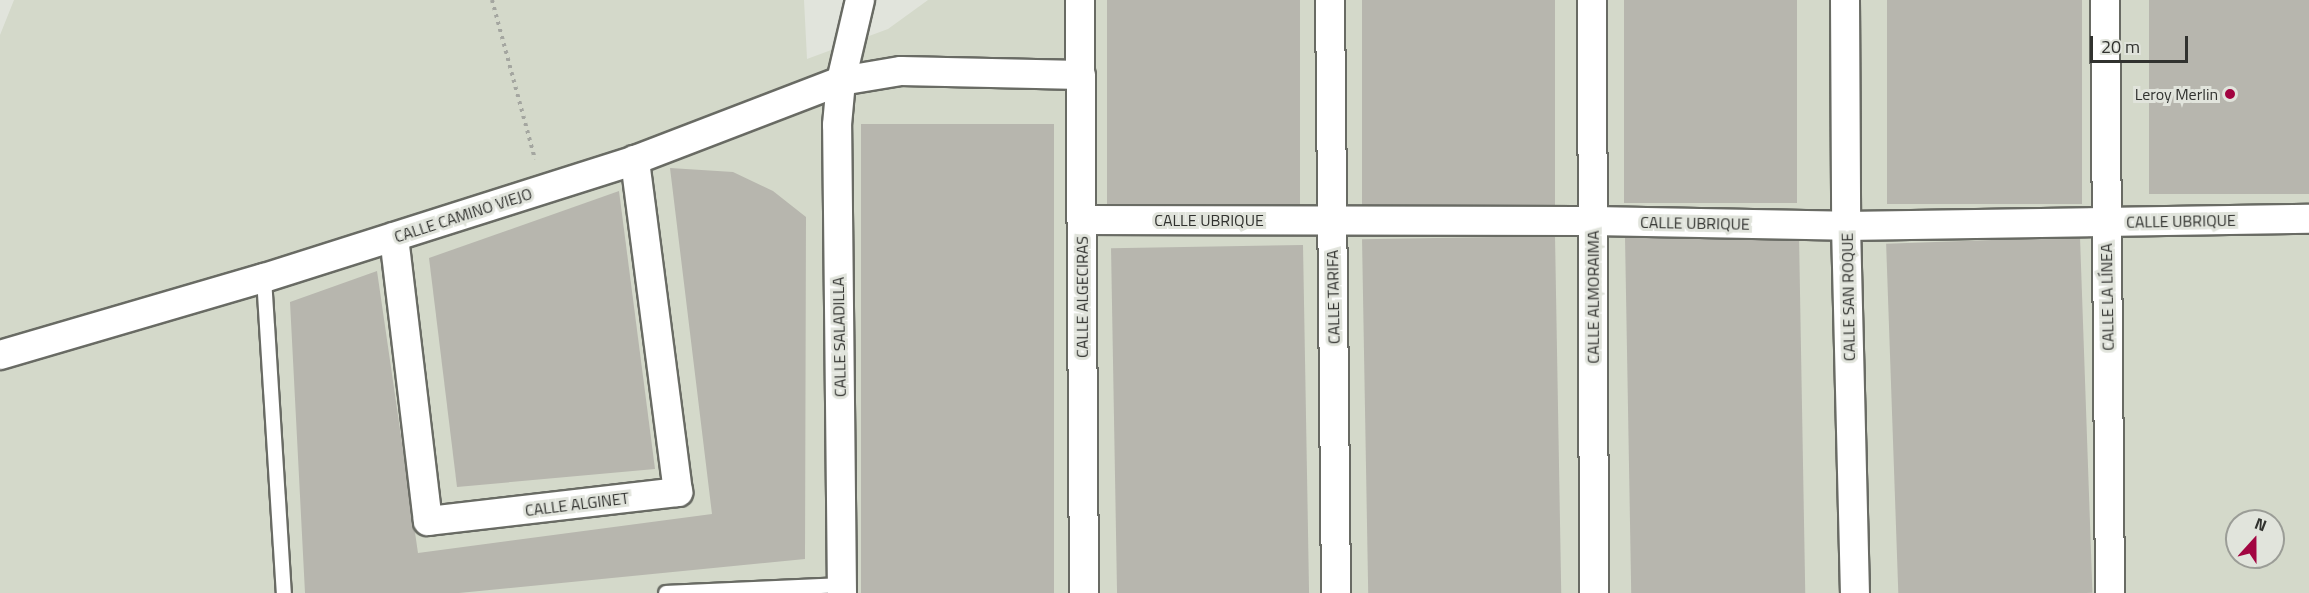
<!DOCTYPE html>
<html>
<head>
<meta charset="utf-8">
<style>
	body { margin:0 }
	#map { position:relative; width:2309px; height:593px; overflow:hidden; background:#e1e4dc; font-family:"Titillium Web",sans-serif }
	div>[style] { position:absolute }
	.built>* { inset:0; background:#d4d9ca }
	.building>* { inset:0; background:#b7b6ae; transform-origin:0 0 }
	.path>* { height:4px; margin-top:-2px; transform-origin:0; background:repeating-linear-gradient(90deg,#a4a6a0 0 3px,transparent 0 7.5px) }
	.roads { filter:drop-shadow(2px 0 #696b64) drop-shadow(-2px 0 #696b64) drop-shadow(0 2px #696b64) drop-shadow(0 -2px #696b64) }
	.lane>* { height:14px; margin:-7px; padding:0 7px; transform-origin:7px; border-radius:7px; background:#fff }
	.street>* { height:28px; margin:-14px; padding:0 14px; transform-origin:14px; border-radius:14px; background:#fff }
	.dots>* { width:16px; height:16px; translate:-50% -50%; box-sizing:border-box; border:3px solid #e1e4dc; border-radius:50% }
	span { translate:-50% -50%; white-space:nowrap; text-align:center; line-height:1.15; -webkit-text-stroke:6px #e1e4dc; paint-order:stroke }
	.poi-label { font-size:16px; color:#31322f }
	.right { translate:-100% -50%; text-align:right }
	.street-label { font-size:16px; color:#31322f }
	.north { position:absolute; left:2225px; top:509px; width:60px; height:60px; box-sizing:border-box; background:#e1e4dc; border:2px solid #9b9d97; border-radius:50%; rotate:21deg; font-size:16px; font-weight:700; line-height:24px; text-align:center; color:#31322f }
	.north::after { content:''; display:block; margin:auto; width:21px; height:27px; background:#a20541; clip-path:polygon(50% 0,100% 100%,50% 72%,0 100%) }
	.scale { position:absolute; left:2090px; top:36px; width:98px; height:27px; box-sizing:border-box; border:3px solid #31322f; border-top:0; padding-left:8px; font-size:18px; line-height:21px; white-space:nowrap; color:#31322f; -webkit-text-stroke:4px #e1e4dc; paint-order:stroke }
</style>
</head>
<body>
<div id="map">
	<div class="built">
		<div style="clip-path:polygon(evenodd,14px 0,804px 0,807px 59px,888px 29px,928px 0,2309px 0,2309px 593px,0 593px,0 35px,14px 0,2237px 521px,2273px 521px,2273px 557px,2237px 557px,2237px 521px)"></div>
	</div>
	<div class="building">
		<div style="left:1107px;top:0;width:193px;height:210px"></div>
		<div style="left:1362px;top:0;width:193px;height:205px"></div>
		<div style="left:1624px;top:0;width:173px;height:203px"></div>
		<div style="left:1887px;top:0;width:195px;height:204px"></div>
		<div style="left:2149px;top:0;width:160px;height:194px"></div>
		<div style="left:1054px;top:124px;width:469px;height:193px;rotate:90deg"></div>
		<div style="clip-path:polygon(670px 168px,733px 172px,773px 191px,806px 217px,805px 559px,459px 593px,305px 593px,290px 302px,377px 271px,418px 553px,712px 514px)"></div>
		<div style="clip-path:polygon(619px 191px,655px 469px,457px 487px,429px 258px)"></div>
		<div style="left:1799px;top:235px;width:358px;height:174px;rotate:89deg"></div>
		<div style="left:1555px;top:236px;width:357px;height:193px;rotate:89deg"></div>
		<div style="left:2080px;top:237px;width:356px;height:194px;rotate:88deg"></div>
		<div style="left:1303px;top:245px;width:348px;height:192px;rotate:89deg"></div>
	</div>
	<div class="path">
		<div style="left:492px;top:0;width:165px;rotate:74.9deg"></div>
	</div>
	<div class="roads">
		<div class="lane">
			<div style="left:264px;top:278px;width:316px;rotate:86.4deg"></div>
			<div style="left:666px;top:593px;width:176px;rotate:-2.6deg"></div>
		</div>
		<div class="street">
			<div style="left:1080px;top:0;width:593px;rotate:89.61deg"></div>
			<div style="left:1330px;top:0;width:593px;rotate:89.42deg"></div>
			<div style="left:1592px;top:0;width:593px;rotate:89.81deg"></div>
			<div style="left:1845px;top:0;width:226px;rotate:89.7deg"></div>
			<div style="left:1846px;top:226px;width:367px;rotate:88.6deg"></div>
			<div style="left:2105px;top:0;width:593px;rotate:89.52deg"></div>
			<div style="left:1082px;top:220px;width:511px;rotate:0.11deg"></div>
			<div style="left:1593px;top:221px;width:253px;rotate:1.1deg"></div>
			<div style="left:1846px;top:226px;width:463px;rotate:-0.9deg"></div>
			<div style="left:394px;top:237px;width:286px;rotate:83.2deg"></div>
			<div style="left:428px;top:521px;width:252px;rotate:-6.6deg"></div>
			<div style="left:678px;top:492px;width:335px;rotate:-97.4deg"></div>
			<div style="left:0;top:355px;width:275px;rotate:-16.3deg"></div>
			<div style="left:264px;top:278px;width:389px;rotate:-17.6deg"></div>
			<div style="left:635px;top:160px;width:221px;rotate:-21deg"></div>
			<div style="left:841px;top:81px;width:83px;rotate:-76.8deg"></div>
			<div style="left:842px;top:593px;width:468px;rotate:-90.6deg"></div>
			<div style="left:837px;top:125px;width:44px;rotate:-84.8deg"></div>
			<div style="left:841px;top:81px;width:61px;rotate:-9.5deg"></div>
			<div style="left:901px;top:71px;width:180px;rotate:1.3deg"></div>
		</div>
	</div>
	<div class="dots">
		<div style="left:2230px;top:94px;background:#a20541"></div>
	</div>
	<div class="poi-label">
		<span class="right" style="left:2218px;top:94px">Leroy Merlin</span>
	</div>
	<div class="street-label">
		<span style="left:463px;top:215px;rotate:-18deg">CALLE CAMINO VIEJO</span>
		<span style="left:1209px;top:220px">CALLE UBRIQUE</span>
		<span style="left:2181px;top:221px;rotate:-1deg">CALLE UBRIQUE</span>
		<span style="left:1695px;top:223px;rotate:1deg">CALLE UBRIQUE</span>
		<span style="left:1082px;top:297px;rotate:-90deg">CALLE ALGECIRAS</span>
		<span style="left:1333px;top:297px;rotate:-91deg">CALLE TARIFA</span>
		<span style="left:1593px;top:297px;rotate:-90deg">CALLE ALMORAIMA</span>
		<span style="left:1848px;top:297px;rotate:-91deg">CALLE SAN ROQUE</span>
		<span style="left:2107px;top:297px;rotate:-91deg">CALLE LA LÍNEA</span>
		<span style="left:839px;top:337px;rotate:-91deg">CALLE SALADILLA</span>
		<span style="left:577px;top:504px;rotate:-7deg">CALLE ALGINET</span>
	</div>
	<div class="north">N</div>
	<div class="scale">20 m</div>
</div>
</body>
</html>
